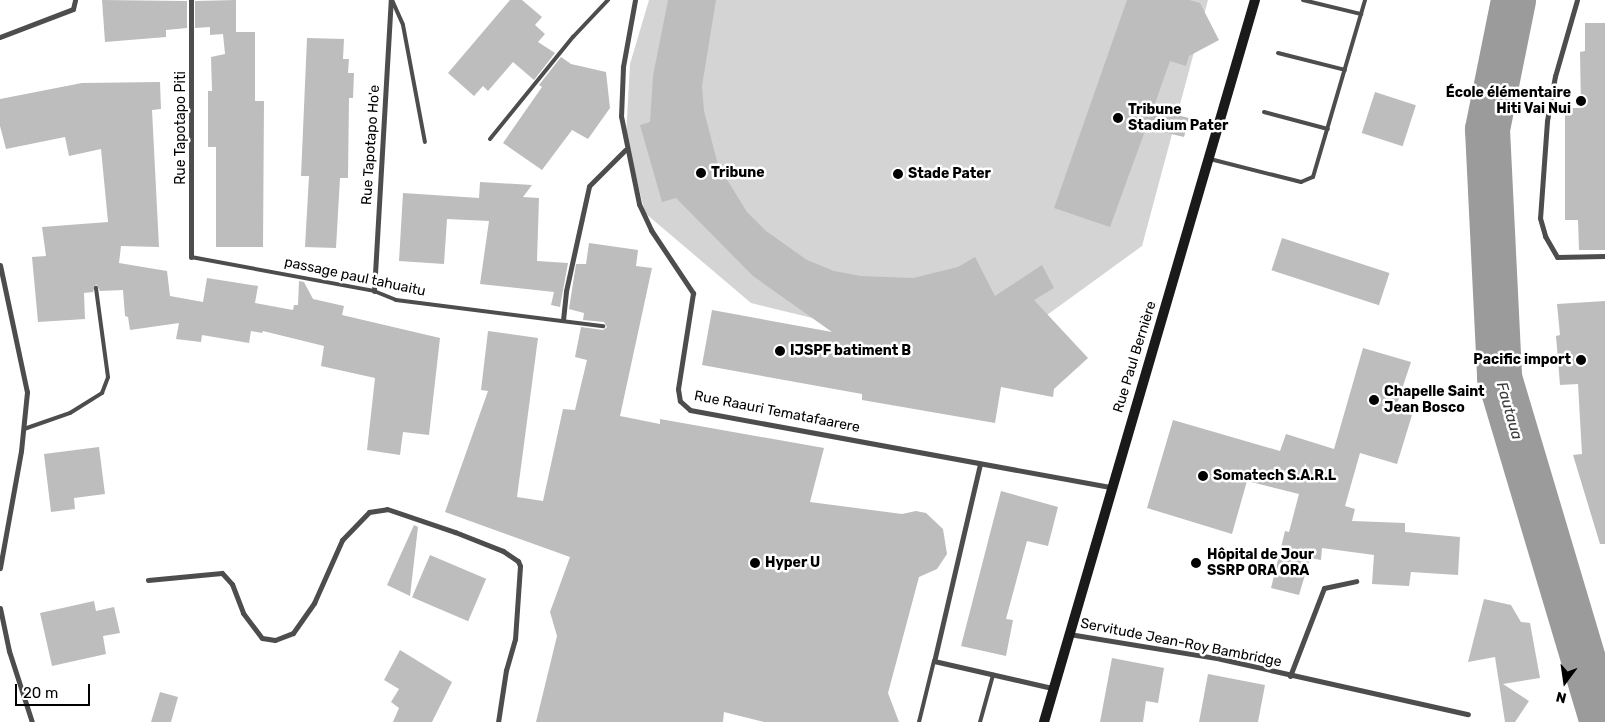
<!DOCTYPE html>
<html>
<head>
<meta charset="utf-8">
<style>
	body { margin:0 }
	#map { position:relative; width:1605px; height:722px; overflow:hidden; background:#fff; font-family:Rubik,sans-serif }
	div>[style] { position:absolute }
	.green>* { inset:0; background:#d4d4d4 }
	.river>* { height:45px; margin:-22.5px; padding:0 22.5px; transform-origin:22.5px; border-radius:22.5px; background:#9b9b9b }
	.building>* { inset:0; background:#bdbdbd; transform-origin:0 0 }
	.lane>* { height:4px; margin:-2px; padding:0 2px; transform-origin:2px; border-radius:2px; background:#4d4d4d }
	.street>* { height:5px; margin:-2.5px; padding:0 2.5px; transform-origin:2.5px; border-radius:2.5px; background:#4d4d4d }
	.secondary>* { height:10px; margin:-5px; padding:0 5px; transform-origin:5px; border-radius:5px; background:#1a1a1a }
	.dots>* { width:14px; height:14px; translate:-50% -50%; box-sizing:border-box; border:2px solid #fff; border-radius:50% }
	span { translate:-50% -50%; white-space:nowrap; text-align:center; line-height:1.15; -webkit-text-stroke:5px #fff; paint-order:stroke }
	.poi-label { font-size:14px; color:#000; font-weight:700 }
	.right { translate:-100% -50%; text-align:right }
	.left { translate:0 -50%; text-align:left }
	.street-label { font-size:14px; color:#000 }
	.water-label { font-size:15px; color:#3c3c3c; font-style:italic }
	.north { position:absolute; left:1540px; top:657px; width:50px; height:50px; -webkit-text-stroke:4px #fff; paint-order:stroke; rotate:194deg; font-size:14px; font-weight:700; line-height:20px; text-align:center; color:#000 }
	.north::after { content:''; display:block; margin:auto; width:18px; height:22px; background:#000; clip-path:polygon(50% 0,100% 100%,50% 72%,0 100%) }
	.scale { position:absolute; left:15px; top:684px; width:75px; height:22px; box-sizing:border-box; border:2px solid #000; border-top:0; padding-left:6px; font-size:15px; line-height:18px; white-space:nowrap; color:#000; -webkit-text-stroke:4px #fff; paint-order:stroke }
</style>
</head>
<body>
<div id="map">
	<div class="green">
		<div style="clip-path:polygon(649px 0,1208px 0,1142px 246px,992px 355px,874px 333px,751px 303px,645px 213px,626px 136px,630px 64px)"></div>
	</div>
	<div class="river">
		<div style="left:1513px;top:0;width:132px;rotate:101.4deg"></div>
		<div style="left:1487px;top:129px;width:248px;rotate:87.2deg"></div>
		<div style="left:1499px;top:377px;width:360px;rotate:73.4deg"></div>
	</div>
	<div class="building">
		<div style="clip-path:polygon(102px 0,187px 1px,187px 28px,166px 30px,166px 37px,105px 42px)"></div>
		<div style="clip-path:polygon(236px 0,236px 32px,255px 32px,255px 101px,264px 101px,263px 247px,216px 247px,216px 147px,208px 147px,208px 91px,212px 91px,211px 57px,225px 54px,223px 34px,210px 35px,210px 27px,195px 28px,195px 1px)"></div>
		<div style="clip-path:polygon(510px 0,522px 0,542px 17px,535px 25px,545px 34px,538px 42px,555px 53px,534px 80px,513px 62px,488px 91px,483px 86px,474px 96px,448px 73px)"></div>
		<div style="clip-path:polygon(668px 0,716px 0,702px 86px,704px 111px,718px 165px,747px 212px,766px 231px,807px 260px,834px 271px,861px 276px,913px 278px,958px 267px,975px 257px,995px 296px,1042px 265px,1054px 288px,1034px 300px,1088px 358px,1054px 389px,1053px 397px,1001px 387px,995px 423px,862px 400px,862px 394px,702px 365px,712px 310px,832px 332px,753px 276px,676px 198px,662px 202px,640px 125px,650px 122px,653px 76px)"></div>
		<div style="clip-path:polygon(1127px 0,1189px 0,1200px 3px,1219px 40px,1189px 56px,1186px 66px,1170px 61px,1153px 109px,1189px 118px,1184px 137px,1146px 128px,1110px 227px,1054px 208px)"></div>
		<div style="clip-path:polygon(1585px 23px,1605px 23px,1605px 250px,1579px 250px,1578px 220px,1565px 220px,1565px 108px,1581px 108px,1580px 52px,1585px 51px)"></div>
		<div style="clip-path:polygon(307px 38px,344px 39px,343px 59px,349px 59px,348px 73px,354px 73px,353px 98px,349px 98px,348px 178px,340px 178px,336px 248px,305px 247px,309px 176px,301px 176px)"></div>
		<div style="clip-path:polygon(561px 57px,571px 64px,606px 72px,610px 108px,588px 139px,572px 130px,542px 170px,503px 143px,542px 87px,539px 85px)"></div>
		<div style="clip-path:polygon(160px 82px,161px 109px,152px 110px,159px 247px,121px 246px,119px 263px,167px 271px,170px 296px,203px 302px,207px 278px,258px 286px,255px 303px,293px 310px,294px 305px,298px 305px,299px 281px,304px 282px,313px 299px,344px 306px,342px 315px,440px 338px,429px 435px,403px 432px,400px 455px,367px 450px,375px 378px,321px 366px,324px 346px,263px 331px,262px 333px,251px 331px,249px 343px,202px 335px,201px 342px,176px 339px,179px 323px,130px 330px,128px 317px,125px 316px,123px 290px,100px 291px,96px 284px,93px 292px,84px 293px,85px 319px,38px 322px,32px 257px,46px 256px,42px 227px,108px 222px,101px 149px,69px 156px,65px 137px,6px 149px,0 126px,0 99px,82px 83px)"></div>
		<div style="left:1375px;top:92px;width:43px;height:43px;rotate:18deg"></div>
		<div style="clip-path:polygon(480px 182px,532px 185px,523px 197px,539px 198px,537px 261px,568px 263px,560px 307px,551px 305px,554px 292px,480px 284px,489px 221px,447px 219px,444px 264px,399px 261px,403px 193px,479px 198px)"></div>
		<div style="left:1282px;top:238px;width:113px;height:34px;rotate:18deg"></div>
		<div style="clip-path:polygon(589px 243px,638px 250px,636px 266px,652px 268px,620px 416px,660px 424px,660px 419px,824px 448px,810px 502px,902px 514px,916px 511px,926px 513px,943px 529px,947px 554px,937px 569px,919px 577px,888px 693px,899px 722px,764px 722px,724px 712px,723px 722px,536px 722px,557px 636px,550px 612px,570px 557px,445px 512px,488px 391px,481px 390px,488px 331px,538px 338px,517px 497px,543px 501px,563px 409px,575px 410px,587px 360px,575px 357px,581px 327px,603px 330px,607px 327px,604px 322px,583px 320px,584px 313px,569px 309px,576px 264px,586px 264px)"></div>
		<div style="clip-path:polygon(1605px 301px,1605px 544px,1600px 544px,1573px 455px,1582px 454px,1578px 384px,1560px 385px,1556px 336px,1560px 335px,1557px 304px)"></div>
		<div style="clip-path:polygon(1363px 348px,1411px 362px,1395px 410px,1412px 415px,1397px 464px,1360px 453px,1345px 506px,1355px 509px,1352px 521px,1405px 523px,1405px 532px,1460px 537px,1458px 575px,1411px 572px,1409px 586px,1372px 584px,1374px 555px,1322px 548px,1321px 560px,1310px 558px,1299px 595px,1271px 588px,1285px 531px,1289px 532px,1299px 494px,1247px 481px,1232px 534px,1147px 508px,1173px 420px,1280px 451px,1286px 434px,1334px 449px)"></div>
		<div style="clip-path:polygon(99px 447px,105px 494px,74px 498px,75px 509px,51px 512px,44px 454px)"></div>
		<div style="clip-path:polygon(1001px 491px,1058px 507px,1048px 546px,1027px 541px,1006px 619px,1013px 620px,1006px 656px,961px 646px)"></div>
		<div style="clip-path:polygon(414px 525px,418px 527px,410px 596px,387px 585px)"></div>
		<div style="left:430px;top:555px;width:61px;height:46px;rotate:23deg"></div>
		<div style="clip-path:polygon(1484px 599px,1511px 605px,1521px 622px,1530px 623px,1540px 678px,1503px 684px,1529px 701px,1515px 722px,1505px 722px,1495px 657px,1468px 662px)"></div>
		<div style="clip-path:polygon(94px 601px,96px 611px,114px 607px,120px 633px,103px 636px,106px 654px,52px 666px,40px 613px)"></div>
		<div style="clip-path:polygon(400px 650px,452px 682px,432px 722px,393px 722px,399px 708px,391px 702px,399px 689px,384px 680px)"></div>
		<div style="clip-path:polygon(1112px 658px,1164px 668px,1158px 703px,1146px 701px,1143px 722px,1100px 722px)"></div>
		<div style="clip-path:polygon(1208px 674px,1265px 685px,1258px 722px,1199px 722px)"></div>
		<div style="clip-path:polygon(160px 692px,178px 697px,171px 722px,151px 722px)"></div>
	</div>
	<div class="lane">
		<div style="left:392px;top:0;width:27px;rotate:66deg"></div>
		<div style="left:403px;top:25px;width:119px;rotate:79.4deg"></div>
		<div style="left:1303px;top:0;width:60px;rotate:13.6deg"></div>
		<div style="left:1278px;top:53px;width:69px;rotate:14.2deg"></div>
		<div style="left:1264px;top:112px;width:66px;rotate:14.9deg"></div>
		<div style="left:490px;top:139px;width:132px;rotate:-50.9deg"></div>
		<div style="left:573px;top:37px;width:51px;rotate:-46.6deg"></div>
		<div style="left:1210px;top:159px;width:94px;rotate:14.2deg"></div>
		<div style="left:1301px;top:182px;width:13px;rotate:-23deg"></div>
		<div style="left:1313px;top:177px;width:184px;rotate:-73.6deg"></div>
		<div style="left:191px;top:257px;width:186px;rotate:10.5deg"></div>
		<div style="left:374px;top:291px;width:24px;rotate:22deg"></div>
		<div style="left:396px;top:300px;width:209px;rotate:7.2deg"></div>
		<div style="left:24px;top:429px;width:49px;rotate:-19.2deg"></div>
		<div style="left:70px;top:413px;width:38px;rotate:-32deg"></div>
		<div style="left:102px;top:393px;width:17px;rotate:-69deg"></div>
		<div style="left:108px;top:377px;width:90px;rotate:-97.7deg"></div>
		<div style="left:919px;top:722px;width:63px;rotate:-76.2deg"></div>
		<div style="left:980px;top:722px;width:49px;rotate:-74.5deg"></div>
	</div>
	<div class="street">
		<div style="left:635px;top:0;width:68px;rotate:100.2deg"></div>
		<div style="left:623px;top:67px;width:49px;rotate:92.3deg"></div>
		<div style="left:621px;top:116px;width:90px;rotate:78.4deg"></div>
		<div style="left:639px;top:204px;width:29px;rotate:65deg"></div>
		<div style="left:651px;top:230px;width:76px;rotate:56.3deg"></div>
		<div style="left:693px;top:293px;width:97px;rotate:98.9deg"></div>
		<div style="left:678px;top:389px;width:12px;rotate:81deg"></div>
		<div style="left:680px;top:401px;width:13px;rotate:42deg"></div>
		<div style="left:690px;top:410px;width:427px;rotate:10.4deg"></div>
		<div style="left:1577px;top:0;width:79px;rotate:106.1deg"></div>
		<div style="left:1555px;top:76px;width:46px;rotate:100.1deg"></div>
		<div style="left:1547px;top:121px;width:97px;rotate:94.1deg"></div>
		<div style="left:1540px;top:218px;width:19px;rotate:74deg"></div>
		<div style="left:1545px;top:236px;width:24px;rotate:60deg"></div>
		<div style="left:1557px;top:257px;width:48px;rotate:-1.2deg"></div>
		<div style="left:0;top:37px;width:78px;rotate:-21deg"></div>
		<div style="left:73px;top:9px;width:9px;rotate:-77deg"></div>
		<div style="left:191px;top:257px;width:257px;rotate:-90deg"></div>
		<div style="left:0;top:265px;width:130px;rotate:78deg"></div>
		<div style="left:27px;top:392px;width:59px;rotate:95.8deg"></div>
		<div style="left:21px;top:451px;width:119px;rotate:100.2deg"></div>
		<div style="left:374px;top:291px;width:291px;rotate:-86.7deg"></div>
		<div style="left:563px;top:320px;width:29px;rotate:-84deg"></div>
		<div style="left:566px;top:291px;width:107px;rotate:-77.6deg"></div>
		<div style="left:589px;top:186px;width:51px;rotate:-45deg"></div>
		<div style="left:980px;top:464px;width:202px;rotate:103.1deg"></div>
		<div style="left:934px;top:661px;width:121px;rotate:12.9deg"></div>
		<div style="left:148px;top:580px;width:74px;rotate:-5.4deg"></div>
		<div style="left:222px;top:573px;width:15px;rotate:48deg"></div>
		<div style="left:232px;top:584px;width:31px;rotate:69deg"></div>
		<div style="left:243px;top:613px;width:31px;rotate:53deg"></div>
		<div style="left:262px;top:638px;width:13px;rotate:9deg"></div>
		<div style="left:275px;top:640px;width:19px;rotate:-21deg"></div>
		<div style="left:293px;top:633px;width:37px;rotate:-55deg"></div>
		<div style="left:314px;top:603px;width:69px;rotate:-66deg"></div>
		<div style="left:342px;top:540px;width:39px;rotate:-46deg"></div>
		<div style="left:369px;top:512px;width:18px;rotate:-9deg"></div>
		<div style="left:387px;top:509px;width:72px;rotate:18.7deg"></div>
		<div style="left:455px;top:532px;width:52px;rotate:21.6deg"></div>
		<div style="left:503px;top:551px;width:18px;rotate:34deg"></div>
		<div style="left:518px;top:561px;width:5px;rotate:68deg"></div>
		<div style="left:520px;top:566px;width:73px;rotate:93.9deg"></div>
		<div style="left:515px;top:639px;width:32px;rotate:106deg"></div>
		<div style="left:506px;top:670px;width:53px;rotate:98.7deg"></div>
		<div style="left:0;top:608px;width:44px;rotate:78.2deg"></div>
		<div style="left:9px;top:651px;width:75px;rotate:72.1deg"></div>
		<div style="left:1069px;top:634px;width:154px;rotate:9.3deg"></div>
		<div style="left:1221px;top:659px;width:253px;rotate:12.6deg"></div>
		<div style="left:1290px;top:676px;width:94px;rotate:-68.9deg"></div>
		<div style="left:1324px;top:588px;width:33px;rotate:-12deg"></div>
	</div>
	<div class="secondary">
		<div style="left:1044px;top:722px;width:752px;rotate:-73.71deg"></div>
	</div>
	<div class="dots">
		<div style="left:1581px;top:101px;background:#000"></div>
		<div style="left:1118px;top:118px;background:#000"></div>
		<div style="left:701px;top:173px;background:#000"></div>
		<div style="left:898px;top:174px;background:#000"></div>
		<div style="left:780px;top:351px;background:#000"></div>
		<div style="left:1581px;top:360px;background:#000"></div>
		<div style="left:1374px;top:400px;background:#000"></div>
		<div style="left:1203px;top:476px;background:#000"></div>
		<div style="left:755px;top:563px;background:#000"></div>
		<div style="left:1196px;top:563px;background:#000"></div>
	</div>
	<div class="poi-label">
		<span class="right" style="left:1571px;top:101px">École élémentaire<br>Hiti Vai Nui</span>
		<span class="left" style="left:1128px;top:118px">Tribune<br>Stadium Pater</span>
		<span class="left" style="left:711px;top:173px">Tribune</span>
		<span class="left" style="left:908px;top:174px">Stade Pater</span>
		<span class="left" style="left:790px;top:351px">IJSPF batiment B</span>
		<span class="right" style="left:1571px;top:360px">Pacific import</span>
		<span class="left" style="left:1384px;top:400px">Chapelle Saint<br>Jean Bosco</span>
		<span class="left" style="left:1213px;top:476px">Somatech S.A.R.L</span>
		<span class="left" style="left:1207px;top:563px">Hôpital de Jour<br>SSRP ORA ORA</span>
		<span class="left" style="left:765px;top:563px">Hyper U</span>
	</div>
	<div class="street-label">
		<span style="left:181px;top:128px;rotate:-90deg">Rue Tapotapo Piti</span>
		<span style="left:371px;top:145px;rotate:-86deg">Rue Tapotapo Ho'e</span>
		<span style="left:355px;top:277px;rotate:12deg">passage paul tahuaitu</span>
		<span style="left:1135px;top:357px;rotate:-73deg">Rue Paul Bernière</span>
		<span style="left:777px;top:412px;rotate:11deg">Rue Raauri Tematafaarere</span>
		<span style="left:1181px;top:643px;rotate:11deg">Servitude Jean-Roy Bambridge</span>
	</div>
	<div class="water-label">
		<span style="left:1509px;top:411px;rotate:74deg">Fautaua</span>
	</div>
	<div class="north">N</div>
	<div class="scale">20 m</div>
</div>
</body>
</html>
